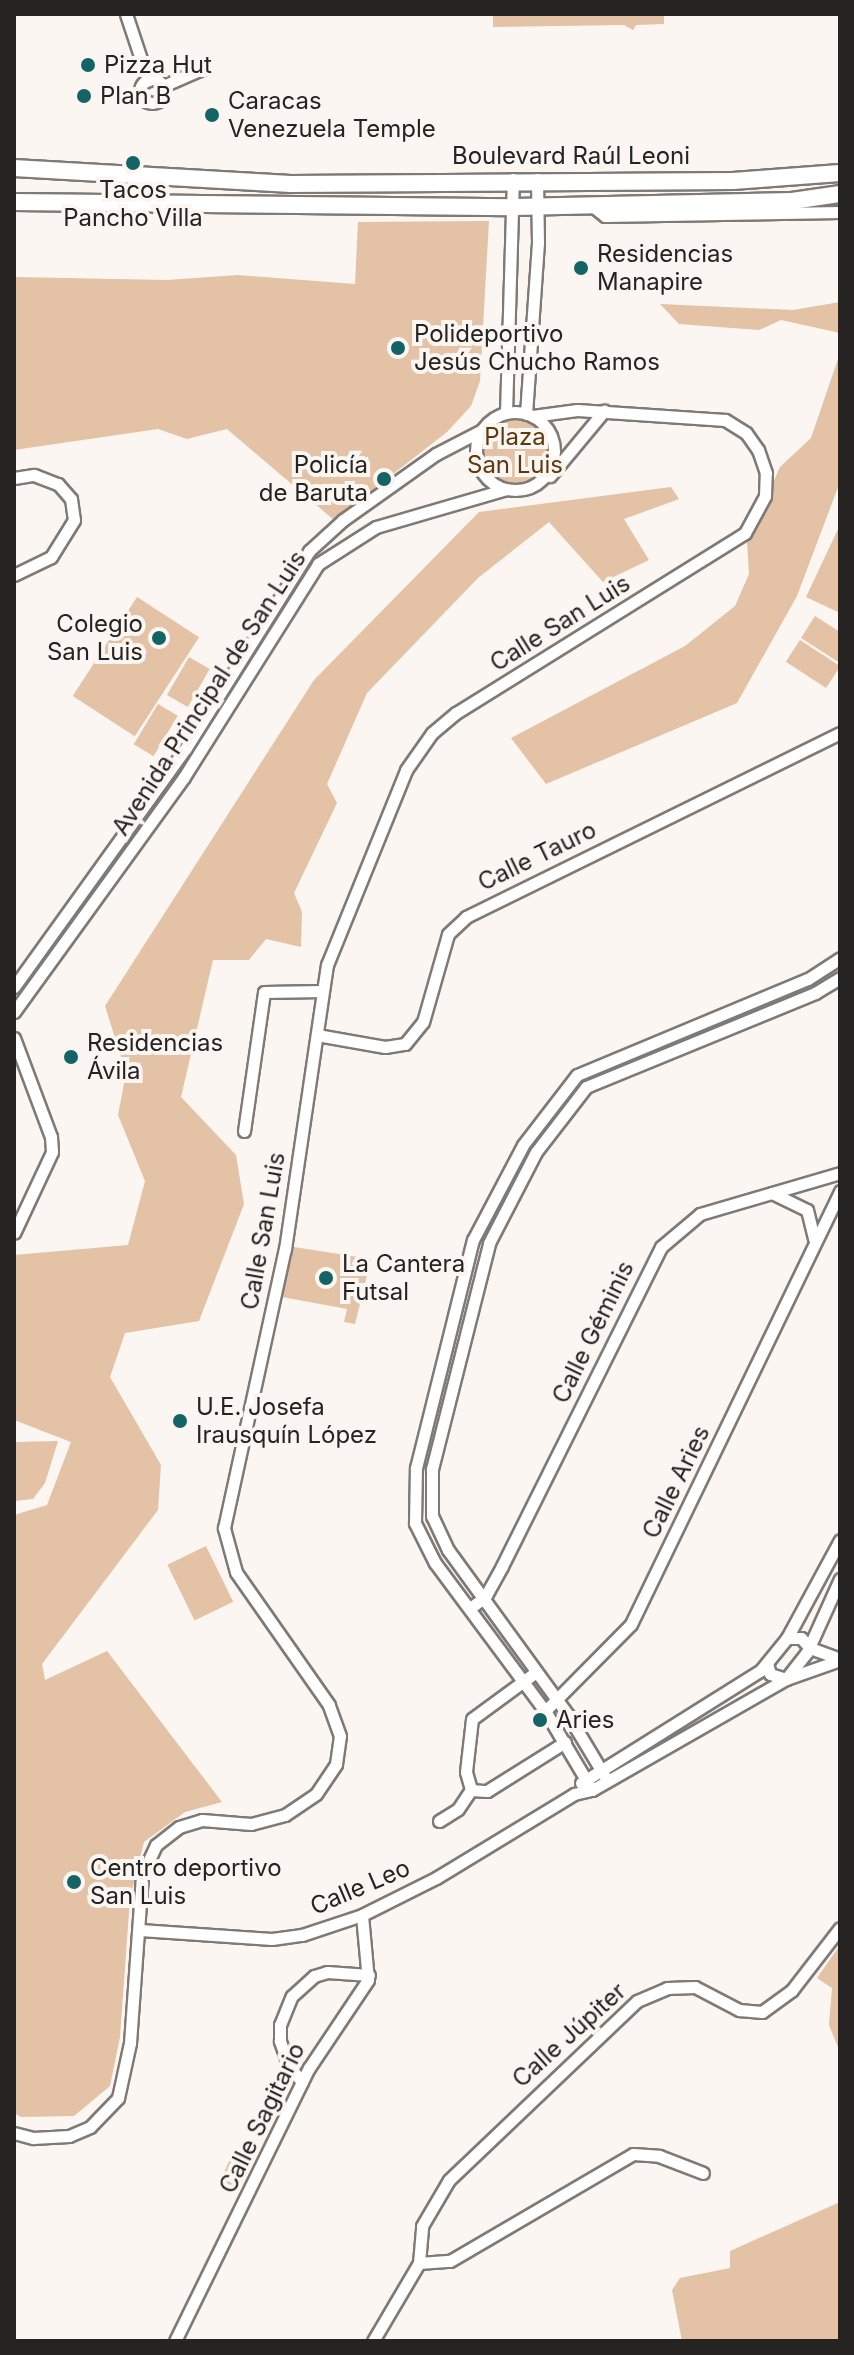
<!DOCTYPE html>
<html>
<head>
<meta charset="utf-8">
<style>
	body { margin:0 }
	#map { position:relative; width:854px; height:2355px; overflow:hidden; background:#fbf6f1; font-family:Inter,sans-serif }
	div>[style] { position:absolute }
	.green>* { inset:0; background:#e3c2a5; transform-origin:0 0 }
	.round { border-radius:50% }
	.roads { filter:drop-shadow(2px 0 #7f7a76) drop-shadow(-2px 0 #7f7a76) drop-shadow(0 2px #7f7a76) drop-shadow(0 -2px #7f7a76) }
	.street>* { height:11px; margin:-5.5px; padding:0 5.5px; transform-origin:5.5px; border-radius:5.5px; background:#fff }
	.street>.ring { margin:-5.5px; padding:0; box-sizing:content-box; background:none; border:11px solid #fff; border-radius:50% }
	.secondary>* { height:16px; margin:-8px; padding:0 8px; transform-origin:8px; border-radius:8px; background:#fff }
	.dots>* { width:22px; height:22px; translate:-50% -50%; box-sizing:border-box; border:4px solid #fbf6f1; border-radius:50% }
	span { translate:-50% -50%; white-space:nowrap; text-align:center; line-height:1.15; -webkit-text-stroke:8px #fbf6f1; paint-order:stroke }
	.poi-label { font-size:24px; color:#262423 }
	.left { translate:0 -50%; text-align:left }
	.right { translate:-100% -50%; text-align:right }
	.street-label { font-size:24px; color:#262423 }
	.park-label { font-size:24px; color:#5e3910 }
	.frame { position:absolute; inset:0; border:16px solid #262423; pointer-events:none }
</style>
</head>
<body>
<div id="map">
	<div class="green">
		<div style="clip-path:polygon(493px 14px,664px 14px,664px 24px,636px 25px,633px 30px,624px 25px,493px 27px)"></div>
		<div style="clip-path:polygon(489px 221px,480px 381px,471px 406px,447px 432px,334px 520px,227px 429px,187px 439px,158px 429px,14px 450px,14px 277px,167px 280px,238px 275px,355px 284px,358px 222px)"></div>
		<div style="clip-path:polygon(840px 302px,840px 333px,781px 320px,759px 330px,679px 324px,660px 304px,793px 310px)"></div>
		<div style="clip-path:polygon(840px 353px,840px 482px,797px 596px,737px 703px,546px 784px,511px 738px,685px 646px,735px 606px,749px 574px,747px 541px,780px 467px,811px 438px)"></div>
		<div class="round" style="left:476px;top:412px;width:78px;height:78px"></div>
		<div style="clip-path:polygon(671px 487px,679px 499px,624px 519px,649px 560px,603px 582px,549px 522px,478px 578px,367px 693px,327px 784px,337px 803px,294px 893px,302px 912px,301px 947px,266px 939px,249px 960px,213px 960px,181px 1097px,236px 1155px,244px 1204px,199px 1321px,125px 1333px,110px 1377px,161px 1465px,158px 1510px,42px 1664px,45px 1680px,107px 1651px,222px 1802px,185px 1812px,144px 1842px,130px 1898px,120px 2037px,110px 2086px,74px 2116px,21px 2117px,14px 2113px,14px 1515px,47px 1505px,71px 1442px,14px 1420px,14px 1255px,128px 1245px,145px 1181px,118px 1115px,126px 1073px,105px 1006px,314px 680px,479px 512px)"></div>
		<div style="clip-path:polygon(840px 525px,840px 613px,806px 597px)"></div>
		<div style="left:137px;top:597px;width:74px;height:118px;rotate:33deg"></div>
		<div style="clip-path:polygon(815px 616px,840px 632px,840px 663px,801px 638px)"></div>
		<div style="left:800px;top:640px;width:48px;height:26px;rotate:33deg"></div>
		<div style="left:189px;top:657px;width:24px;height:44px;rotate:30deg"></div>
		<div style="left:158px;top:704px;width:23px;height:47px;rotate:31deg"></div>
		<div style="clip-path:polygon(294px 1247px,371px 1259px,355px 1324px,344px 1322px,347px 1309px,282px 1297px)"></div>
		<div style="clip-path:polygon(58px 1441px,45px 1483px,33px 1499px,15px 1501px,14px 1442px)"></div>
		<div style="left:206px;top:1546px;width:62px;height:43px;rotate:64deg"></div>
		<div style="clip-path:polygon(840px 1945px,840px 2052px,829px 2025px,832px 1988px,817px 1978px)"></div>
		<div style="left:234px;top:2150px;width:20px;height:39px;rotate:24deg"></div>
		<div style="clip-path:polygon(840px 2202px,840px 2341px,682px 2341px,672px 2290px,680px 2278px,730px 2268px,730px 2251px)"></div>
	</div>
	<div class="roads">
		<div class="street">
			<div style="left:126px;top:14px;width:70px;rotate:71.6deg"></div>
			<div class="ring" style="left:140px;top:79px;width:13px;height:13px"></div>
			<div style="left:163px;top:86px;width:45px;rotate:-23.7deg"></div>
			<div style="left:591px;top:205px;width:18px;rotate:38deg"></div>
			<div style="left:605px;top:216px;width:235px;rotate:-1deg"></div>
			<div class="ring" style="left:476px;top:412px;width:67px;height:67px"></div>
			<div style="left:506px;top:413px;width:234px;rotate:-88.3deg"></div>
			<div style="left:526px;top:414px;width:171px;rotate:-86deg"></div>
			<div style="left:538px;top:243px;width:64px;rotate:-90.9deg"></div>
			<div style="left:550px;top:476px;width:85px;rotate:-50.3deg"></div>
			<div style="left:14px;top:478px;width:20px;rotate:-9deg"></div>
			<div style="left:34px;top:475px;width:26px;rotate:21deg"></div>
			<div style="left:58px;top:484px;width:20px;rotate:49deg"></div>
			<div style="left:71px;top:499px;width:21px;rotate:82deg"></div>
			<div style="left:74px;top:520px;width:44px;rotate:121.9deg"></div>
			<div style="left:51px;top:557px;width:41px;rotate:154.1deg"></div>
			<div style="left:14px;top:987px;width:294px;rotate:-54.3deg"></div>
			<div style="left:186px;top:748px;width:232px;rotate:-58deg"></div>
			<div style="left:309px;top:551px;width:46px;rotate:-42.4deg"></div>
			<div style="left:343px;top:520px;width:114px;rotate:-35.4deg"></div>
			<div style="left:436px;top:454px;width:54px;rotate:-27.5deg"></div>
			<div style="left:14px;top:1012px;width:290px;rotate:-54.1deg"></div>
			<div style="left:184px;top:777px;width:252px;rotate:-57.8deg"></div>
			<div style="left:318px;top:564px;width:69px;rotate:-32.5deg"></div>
			<div style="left:376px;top:527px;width:136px;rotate:-16.2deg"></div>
			<div style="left:317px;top:1035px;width:69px;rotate:10deg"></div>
			<div style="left:385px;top:1047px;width:20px;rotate:-9deg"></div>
			<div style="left:405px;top:1044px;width:28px;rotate:-51deg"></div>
			<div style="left:423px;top:1022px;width:91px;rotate:-74.1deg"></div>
			<div style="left:448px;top:934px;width:25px;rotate:-43deg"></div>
			<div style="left:466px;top:917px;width:417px;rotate:-26.2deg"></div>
			<div style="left:14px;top:1038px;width:106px;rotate:69.5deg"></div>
			<div style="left:51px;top:1137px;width:15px;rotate:86deg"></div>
			<div style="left:52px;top:1152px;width:89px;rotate:115.1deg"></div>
			<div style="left:244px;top:1131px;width:140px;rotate:-81.8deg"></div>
			<div style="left:264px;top:992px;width:59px;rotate:-1deg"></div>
			<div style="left:772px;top:1193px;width:39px;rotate:26deg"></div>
			<div style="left:807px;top:1210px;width:30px;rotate:76deg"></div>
			<div style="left:470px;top:1608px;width:19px;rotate:-36deg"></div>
			<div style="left:485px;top:1597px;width:35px;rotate:-61deg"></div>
			<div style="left:502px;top:1566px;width:356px;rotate:-63.5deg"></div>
			<div style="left:661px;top:1247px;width:51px;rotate:-40.2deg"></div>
			<div style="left:700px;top:1214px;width:146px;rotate:-16.3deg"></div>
			<div style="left:787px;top:1638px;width:14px"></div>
			<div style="left:801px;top:1638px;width:13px;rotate:48deg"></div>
			<div style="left:810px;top:1648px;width:32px;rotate:20deg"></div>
			<div style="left:767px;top:1663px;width:11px;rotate:75deg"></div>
			<div style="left:770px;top:1674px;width:17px;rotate:17deg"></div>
			<div style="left:786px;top:1679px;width:57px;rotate:-19.4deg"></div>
			<div style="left:536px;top:1672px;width:79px;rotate:143.7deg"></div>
			<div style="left:472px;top:1719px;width:53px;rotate:96.5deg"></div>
			<div style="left:466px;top:1772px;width:19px;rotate:74deg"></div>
			<div style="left:471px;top:1790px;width:16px;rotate:4deg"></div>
			<div style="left:487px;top:1791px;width:92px;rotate:-32.1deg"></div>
			<div style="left:545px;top:1711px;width:122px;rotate:-45.3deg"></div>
			<div style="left:631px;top:1624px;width:481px;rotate:-64.2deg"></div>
			<div style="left:607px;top:1780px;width:76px;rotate:-121deg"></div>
			<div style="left:568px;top:1715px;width:204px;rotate:-126deg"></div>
			<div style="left:448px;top:1550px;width:38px;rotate:-115deg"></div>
			<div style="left:432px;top:1516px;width:47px;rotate:-90deg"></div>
			<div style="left:432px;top:1469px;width:233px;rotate:-75.8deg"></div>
			<div style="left:489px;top:1243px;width:102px;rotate:-62.7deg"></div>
			<div style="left:536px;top:1152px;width:82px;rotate:-52.4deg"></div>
			<div style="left:586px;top:1087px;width:248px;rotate:-22.3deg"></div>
			<div style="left:815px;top:993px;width:29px;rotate:-31deg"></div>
			<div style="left:581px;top:1783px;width:213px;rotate:-32.1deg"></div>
			<div style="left:761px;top:1670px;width:41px;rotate:-50.9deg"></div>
			<div style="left:787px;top:1638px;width:111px;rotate:-61.6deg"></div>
			<div style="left:592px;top:1790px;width:92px;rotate:-120.7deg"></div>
			<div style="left:545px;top:1711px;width:184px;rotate:-126.6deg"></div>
			<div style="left:435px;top:1563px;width:45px;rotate:-116.6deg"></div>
			<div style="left:415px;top:1523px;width:55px;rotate:-89deg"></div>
			<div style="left:416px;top:1468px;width:235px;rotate:-76deg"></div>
			<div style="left:473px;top:1240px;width:107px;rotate:-62.2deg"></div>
			<div style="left:523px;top:1145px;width:88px;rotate:-52.4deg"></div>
			<div style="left:577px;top:1075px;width:250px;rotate:-22.6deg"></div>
			<div style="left:808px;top:979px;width:38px;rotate:-33deg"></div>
			<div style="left:439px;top:1821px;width:22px;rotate:-32deg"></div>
			<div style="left:458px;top:1809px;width:23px;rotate:-56deg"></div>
			<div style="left:140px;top:1930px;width:132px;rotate:3.9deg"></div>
			<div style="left:272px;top:1939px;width:30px;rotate:-8deg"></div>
			<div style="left:302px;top:1935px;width:63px;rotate:-18.4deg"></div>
			<div style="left:362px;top:1915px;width:83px;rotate:-26.6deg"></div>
			<div style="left:436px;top:1878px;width:162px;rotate:-31.3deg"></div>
			<div style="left:574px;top:1794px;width:18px;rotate:-13deg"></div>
			<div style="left:592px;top:1790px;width:224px;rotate:-29.8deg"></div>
			<div style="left:786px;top:1679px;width:34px;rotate:-52deg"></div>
			<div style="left:807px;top:1652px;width:80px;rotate:-65.7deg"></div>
			<div style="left:302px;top:2082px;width:21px;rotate:-129deg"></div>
			<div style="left:289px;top:2066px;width:27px;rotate:-110deg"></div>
			<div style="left:280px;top:2041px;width:16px;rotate:-90deg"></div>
			<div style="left:280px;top:2025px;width:31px;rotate:-68deg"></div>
			<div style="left:292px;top:1996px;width:30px;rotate:-42deg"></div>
			<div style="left:314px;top:1976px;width:14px;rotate:-17deg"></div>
			<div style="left:327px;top:1972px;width:42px;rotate:4.1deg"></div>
			<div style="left:14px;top:2133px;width:20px;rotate:15deg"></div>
			<div style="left:33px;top:2138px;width:36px;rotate:-3deg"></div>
			<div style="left:69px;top:2136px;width:23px;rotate:-23deg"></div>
			<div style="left:90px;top:2127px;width:40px;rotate:-46deg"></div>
			<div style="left:118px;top:2098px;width:56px;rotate:-77.7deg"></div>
			<div style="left:130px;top:2043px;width:168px;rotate:-85.9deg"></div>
			<div style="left:142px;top:1875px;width:33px;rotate:-65deg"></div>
			<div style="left:156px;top:1845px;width:29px;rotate:-38deg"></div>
			<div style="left:179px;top:1827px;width:24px;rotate:-17deg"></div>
			<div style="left:202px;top:1820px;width:49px;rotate:4.7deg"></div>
			<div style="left:251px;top:1824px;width:35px;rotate:-15deg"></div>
			<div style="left:285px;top:1815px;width:37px;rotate:-34deg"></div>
			<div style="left:316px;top:1794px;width:36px;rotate:-56deg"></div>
			<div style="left:336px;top:1764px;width:28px;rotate:-82deg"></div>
			<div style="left:340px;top:1736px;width:33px;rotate:-110deg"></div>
			<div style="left:329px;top:1705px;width:162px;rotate:-125deg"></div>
			<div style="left:236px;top:1572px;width:46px;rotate:-105.3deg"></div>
			<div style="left:224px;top:1528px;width:286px;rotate:-77.7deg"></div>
			<div style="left:285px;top:1249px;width:287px;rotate:-81.6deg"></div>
			<div style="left:327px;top:965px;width:210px;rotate:-67.9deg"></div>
			<div style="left:406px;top:770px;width:45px;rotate:-54.9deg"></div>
			<div style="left:432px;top:733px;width:31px;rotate:-40deg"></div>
			<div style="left:456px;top:713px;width:340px;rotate:-31.9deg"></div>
			<div style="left:745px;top:533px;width:42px;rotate:-61.6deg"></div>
			<div style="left:765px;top:496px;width:23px;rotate:-88deg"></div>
			<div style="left:766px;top:473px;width:24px;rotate:-109deg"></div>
			<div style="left:758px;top:450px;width:21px;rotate:-125deg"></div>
			<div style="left:746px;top:433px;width:25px;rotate:-148deg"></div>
			<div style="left:725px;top:420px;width:148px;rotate:-176.1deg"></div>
			<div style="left:577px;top:410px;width:45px;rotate:172.4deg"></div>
			<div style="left:419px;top:2263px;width:31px;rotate:-4deg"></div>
			<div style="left:450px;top:2261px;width:212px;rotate:-30.3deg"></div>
			<div style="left:633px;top:2154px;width:26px;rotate:4deg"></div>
			<div style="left:659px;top:2156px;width:47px;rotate:21.1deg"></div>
			<div style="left:175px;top:2341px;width:304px;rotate:-63.9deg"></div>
			<div style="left:309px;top:2068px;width:106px;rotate:-56.2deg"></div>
			<div style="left:368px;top:1980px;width:65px;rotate:-95.3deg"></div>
			<div style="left:373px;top:2341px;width:91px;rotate:-59.5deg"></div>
			<div style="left:419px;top:2263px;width:37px;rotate:-85deg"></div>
			<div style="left:422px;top:2226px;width:53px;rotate:-59.6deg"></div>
			<div style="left:449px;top:2180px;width:260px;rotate:-43.6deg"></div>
			<div style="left:637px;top:2001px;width:33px;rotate:-23deg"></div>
			<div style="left:667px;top:1988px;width:28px;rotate:-2deg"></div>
			<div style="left:695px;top:1987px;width:50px;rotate:27.6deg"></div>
			<div style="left:739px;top:2010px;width:23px;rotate:5deg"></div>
			<div style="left:762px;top:2012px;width:37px;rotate:-36deg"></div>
			<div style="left:792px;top:1990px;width:78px;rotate:-52.3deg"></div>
		</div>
		<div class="secondary">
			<div style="left:14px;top:168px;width:277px;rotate:3.3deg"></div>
			<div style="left:291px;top:184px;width:442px;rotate:-0.4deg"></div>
			<div style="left:733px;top:181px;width:107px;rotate:-4.3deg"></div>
			<div style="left:14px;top:202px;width:497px;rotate:0.6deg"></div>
			<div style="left:511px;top:207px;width:281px;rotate:-1.2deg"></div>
			<div style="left:792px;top:201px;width:49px;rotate:-8.3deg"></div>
		</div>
	</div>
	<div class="dots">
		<div style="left:88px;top:65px;background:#146465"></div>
		<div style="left:84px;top:96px;background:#146465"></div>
		<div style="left:212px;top:115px;background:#146465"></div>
		<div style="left:133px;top:163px;background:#146465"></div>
		<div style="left:581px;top:268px;background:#146465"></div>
		<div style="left:398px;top:348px;background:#146465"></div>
		<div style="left:384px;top:479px;background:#146465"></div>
		<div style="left:159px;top:638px;background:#146465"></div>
		<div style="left:71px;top:1057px;background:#146465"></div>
		<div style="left:326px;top:1278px;background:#146465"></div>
		<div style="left:180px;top:1421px;background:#146465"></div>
		<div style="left:540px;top:1720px;background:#146465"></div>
		<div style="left:74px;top:1882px;background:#146465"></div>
	</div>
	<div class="poi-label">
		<span class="left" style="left:104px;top:65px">Pizza Hut</span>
		<span class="left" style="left:100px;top:96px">Plan B</span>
		<span class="left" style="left:228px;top:115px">Caracas<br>Venezuela Temple</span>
		<span style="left:133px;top:204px">Tacos<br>Pancho Villa</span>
		<span class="left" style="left:597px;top:268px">Residencias<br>Manapire</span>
		<span class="left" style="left:414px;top:348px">Polideportivo<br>Jesús Chucho Ramos</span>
		<span class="right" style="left:368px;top:479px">Policía<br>de Baruta</span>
		<span class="right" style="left:143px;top:638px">Colegio<br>San Luis</span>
		<span class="left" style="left:87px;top:1057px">Residencias<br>Ávila</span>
		<span class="left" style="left:342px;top:1278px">La Cantera<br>Futsal</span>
		<span class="left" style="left:196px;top:1421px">U.E. Josefa<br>Irausquín López</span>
		<span class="left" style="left:556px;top:1720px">Aries</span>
		<span class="left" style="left:90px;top:1882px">Centro deportivo<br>San Luis</span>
	</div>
	<div class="street-label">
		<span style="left:571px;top:156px">Boulevard Raúl Leoni</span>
		<span style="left:560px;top:623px;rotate:-32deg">Calle San Luis</span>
		<span style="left:209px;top:693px;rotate:-57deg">Avenida Principal de San Luis</span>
		<span style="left:537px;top:856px;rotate:-26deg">Calle Tauro</span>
		<span style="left:263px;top:1231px;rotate:-80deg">Calle San Luis</span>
		<span style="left:593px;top:1332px;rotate:-64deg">Calle Géminis</span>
		<span style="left:676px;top:1482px;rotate:-64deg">Calle Aries</span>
		<span style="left:360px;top:1887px;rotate:-23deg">Calle Leo</span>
		<span style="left:569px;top:2035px;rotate:-42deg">Calle Júpiter</span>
		<span style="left:262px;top:2118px;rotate:-64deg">Calle Sagitario</span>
	</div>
	<div class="park-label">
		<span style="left:515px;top:451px">Plaza<br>San Luis</span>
	</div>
	<div class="frame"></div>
</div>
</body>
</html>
